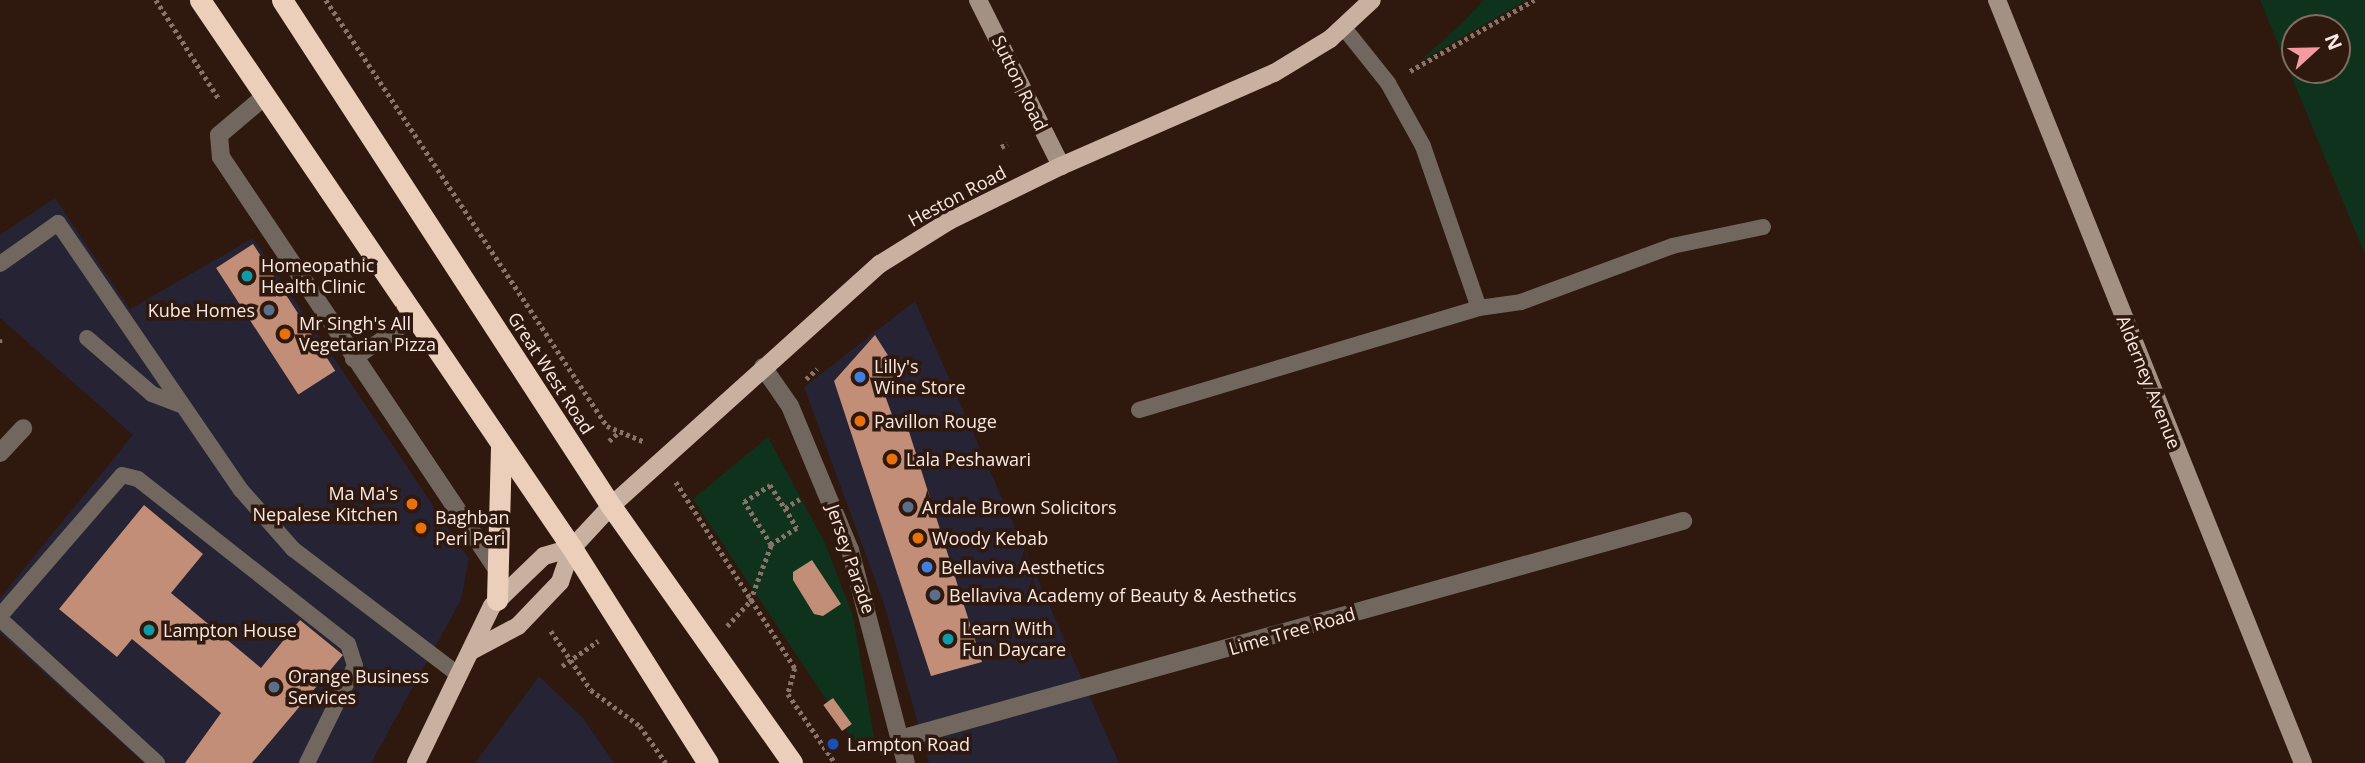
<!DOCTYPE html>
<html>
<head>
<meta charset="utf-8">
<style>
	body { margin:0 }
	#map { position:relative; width:2365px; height:763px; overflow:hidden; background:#2f180d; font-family:"Open Sans",sans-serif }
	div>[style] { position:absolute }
	.commercial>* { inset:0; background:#262334 }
	.green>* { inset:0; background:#0e321b }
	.building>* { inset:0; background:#c28e78; transform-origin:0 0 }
	.path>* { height:4.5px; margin-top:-2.25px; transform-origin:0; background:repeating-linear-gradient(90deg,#877369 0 3.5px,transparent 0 7px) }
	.lane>* { height:16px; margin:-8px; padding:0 8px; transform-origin:8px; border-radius:8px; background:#72675f }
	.street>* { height:18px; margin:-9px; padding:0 9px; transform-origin:9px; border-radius:9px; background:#72675f }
	.secondary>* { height:18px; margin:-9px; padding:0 9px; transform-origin:9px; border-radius:9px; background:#a39184 }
	.primary>* { height:18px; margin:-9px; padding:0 9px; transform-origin:9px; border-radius:9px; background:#c8b1a1 }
	.highway>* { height:21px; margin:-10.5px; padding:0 10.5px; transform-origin:10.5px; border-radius:10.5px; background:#ebcfbb }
	.dots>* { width:19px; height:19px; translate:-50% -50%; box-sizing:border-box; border:4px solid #2f180d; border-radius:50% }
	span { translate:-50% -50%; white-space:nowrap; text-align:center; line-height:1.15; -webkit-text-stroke:7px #2f180d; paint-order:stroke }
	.street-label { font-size:18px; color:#fae9e2 }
	.poi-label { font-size:18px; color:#fae9e2 }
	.left { translate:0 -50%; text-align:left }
	.right { translate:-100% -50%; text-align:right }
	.north { position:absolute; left:2281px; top:14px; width:70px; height:70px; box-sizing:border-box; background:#2f180d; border:2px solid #806c62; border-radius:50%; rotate:68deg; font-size:19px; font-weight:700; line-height:28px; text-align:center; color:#fae9e2 }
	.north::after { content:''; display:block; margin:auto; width:24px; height:32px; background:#f49aa2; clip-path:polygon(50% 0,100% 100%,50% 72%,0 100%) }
</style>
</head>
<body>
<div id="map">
	<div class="commercial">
		<div style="clip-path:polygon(55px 198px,130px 309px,253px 238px,469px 559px,461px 600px,371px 763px,144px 763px,0 633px,0 598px,133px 435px,0 318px,0 235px)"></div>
		<div style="clip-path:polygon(915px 301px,1119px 763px,929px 763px,885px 607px,804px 387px)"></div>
		<div style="clip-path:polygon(539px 676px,583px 718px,614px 763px,475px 763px)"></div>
	</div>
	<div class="green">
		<div style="clip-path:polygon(1484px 0,1527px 0,1419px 62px,1459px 26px)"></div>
		<div style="clip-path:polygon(evenodd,2260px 0,2365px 0,2365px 255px,2260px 0,2295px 28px,2337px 28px,2337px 70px,2295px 70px,2295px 28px)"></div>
		<div style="clip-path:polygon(768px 437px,825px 543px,853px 616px,874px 737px,859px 749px,693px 499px)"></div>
	</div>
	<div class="building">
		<div style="left:253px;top:244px;width:151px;height:44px;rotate:57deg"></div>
		<div style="clip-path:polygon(875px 335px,898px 371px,883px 390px,895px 423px,905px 419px,982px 662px,931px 676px,834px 381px)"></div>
		<div style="clip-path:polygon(144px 505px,203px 554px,171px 593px,261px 668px,300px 620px,343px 655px,252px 763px,185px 763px,221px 713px,132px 639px,117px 657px,59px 609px)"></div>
		<div style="clip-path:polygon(812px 560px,841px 604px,823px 616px,814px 614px,793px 580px,793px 572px)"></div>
		<div style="left:833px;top:698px;width:32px;height:12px;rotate:54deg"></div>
	</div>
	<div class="path">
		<div style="left:156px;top:0;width:117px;rotate:57.5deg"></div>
		<div style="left:326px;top:0;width:510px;rotate:56.59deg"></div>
		<div style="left:607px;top:426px;width:41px;rotate:22.8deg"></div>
		<div style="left:1410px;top:71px;width:143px;rotate:-29.8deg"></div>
		<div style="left:1001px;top:147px;width:7px;rotate:-27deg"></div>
		<div style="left:0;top:339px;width:4px;rotate:90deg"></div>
		<div style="left:806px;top:379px;width:15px;rotate:-42deg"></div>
		<div style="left:609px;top:441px;width:13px;rotate:-42deg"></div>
		<div style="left:676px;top:482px;width:221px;rotate:57.4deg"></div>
		<div style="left:795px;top:668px;width:27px;rotate:105deg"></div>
		<div style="left:788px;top:694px;width:83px;rotate:55.7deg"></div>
		<div style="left:785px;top:508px;width:23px;rotate:59deg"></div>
		<div style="left:797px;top:528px;width:31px;rotate:147deg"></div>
		<div style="left:771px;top:545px;width:51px;rotate:-122.1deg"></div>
		<div style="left:744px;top:502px;width:31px;rotate:-33deg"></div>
		<div style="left:770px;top:485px;width:27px;rotate:57deg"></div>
		<div style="left:785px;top:508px;width:17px;rotate:-31deg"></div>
		<div style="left:727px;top:626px;width:34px;rotate:-47deg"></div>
		<div style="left:750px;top:601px;width:60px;rotate:-69.4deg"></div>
		<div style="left:551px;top:631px;width:71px;rotate:55.9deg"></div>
		<div style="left:591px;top:690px;width:61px;rotate:36.3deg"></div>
		<div style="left:640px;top:726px;width:45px;rotate:54.9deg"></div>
		<div style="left:562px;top:666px;width:44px;rotate:-34.8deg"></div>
	</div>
	<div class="lane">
		<div style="left:0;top:264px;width:71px;rotate:-35.3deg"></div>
		<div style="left:58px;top:223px;width:324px;rotate:55.6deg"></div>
		<div style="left:241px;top:490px;width:79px;rotate:48.6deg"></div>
		<div style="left:293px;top:549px;width:208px;rotate:37.2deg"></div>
		<div style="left:1479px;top:308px;width:42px;rotate:-8.1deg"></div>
		<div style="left:1521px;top:302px;width:161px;rotate:-20.3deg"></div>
		<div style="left:1672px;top:246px;width:93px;rotate:-11.8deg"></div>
		<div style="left:87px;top:338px;width:86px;rotate:40.7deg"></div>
		<div style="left:152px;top:394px;width:33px;rotate:21deg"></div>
		<div style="left:353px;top:359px;width:77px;rotate:-33.9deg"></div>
		<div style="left:1139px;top:410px;width:355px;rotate:-16.7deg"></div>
		<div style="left:1479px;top:308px;width:171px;rotate:-109.1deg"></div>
		<div style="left:1423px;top:146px;width:72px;rotate:-119.1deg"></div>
		<div style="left:1388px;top:83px;width:70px;rotate:-128.7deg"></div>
		<div style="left:0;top:616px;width:186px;rotate:-49.1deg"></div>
		<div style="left:122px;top:475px;width:16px;rotate:14deg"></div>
		<div style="left:138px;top:479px;width:267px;rotate:38.2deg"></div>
		<div style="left:348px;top:644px;width:23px;rotate:72deg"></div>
		<div style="left:355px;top:666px;width:108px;rotate:116.3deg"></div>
		<div style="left:0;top:619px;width:213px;rotate:42.5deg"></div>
	</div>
	<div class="street">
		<div style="left:264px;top:97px;width:59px;rotate:139.8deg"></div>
		<div style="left:219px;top:135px;width:22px;rotate:85deg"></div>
		<div style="left:221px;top:157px;width:493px;rotate:56.2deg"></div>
		<div style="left:763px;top:367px;width:47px;rotate:55.3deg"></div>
		<div style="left:790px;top:406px;width:156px;rotate:67.4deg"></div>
		<div style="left:850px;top:550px;width:220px;rotate:75.3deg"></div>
		<div style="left:0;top:453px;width:34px;rotate:-47deg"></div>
		<div style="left:900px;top:739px;width:813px;rotate:-15.56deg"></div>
	</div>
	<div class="secondary">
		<div style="left:978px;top:0;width:186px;rotate:63.4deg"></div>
		<div style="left:1997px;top:0;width:822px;rotate:68.15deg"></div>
	</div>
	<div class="primary">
		<div style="left:471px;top:651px;width:53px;rotate:-28deg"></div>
		<div style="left:518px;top:626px;width:61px;rotate:-46.3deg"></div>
		<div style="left:560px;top:582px;width:36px;rotate:-71deg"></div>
		<div style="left:572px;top:548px;width:57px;rotate:-47.1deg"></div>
		<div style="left:611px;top:506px;width:362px;rotate:-42deg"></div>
		<div style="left:880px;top:264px;width:81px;rotate:-31.9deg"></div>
		<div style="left:949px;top:221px;width:125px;rotate:-26.2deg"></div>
		<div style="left:1061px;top:166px;width:232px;rotate:-23.6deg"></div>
		<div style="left:1274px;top:73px;width:66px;rotate:-31.3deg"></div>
		<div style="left:1330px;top:39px;width:57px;rotate:-42.9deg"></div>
		<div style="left:416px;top:763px;width:174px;rotate:-64.2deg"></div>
		<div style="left:492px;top:606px;width:72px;rotate:-43.9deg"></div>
		<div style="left:544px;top:556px;width:29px;rotate:-16deg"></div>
	</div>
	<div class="highway">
		<div style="left:200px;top:0;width:662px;rotate:55.83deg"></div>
		<div style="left:572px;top:548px;width:254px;rotate:57.7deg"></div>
		<div style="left:282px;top:0;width:604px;rotate:56.97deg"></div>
		<div style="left:611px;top:506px;width:314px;rotate:54.8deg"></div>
		<div style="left:497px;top:600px;width:155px;rotate:-88.5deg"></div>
	</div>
	<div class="dots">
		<div style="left:247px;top:276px;background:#0f9aa8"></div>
		<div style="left:269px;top:310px;background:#5c6f8a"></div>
		<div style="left:285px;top:334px;background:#e8710a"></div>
		<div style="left:860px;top:377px;background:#3f7fe0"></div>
		<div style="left:860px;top:421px;background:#e8710a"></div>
		<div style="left:892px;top:459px;background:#e8710a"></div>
		<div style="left:412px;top:504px;background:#e8710a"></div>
		<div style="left:908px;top:507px;background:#5c6f8a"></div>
		<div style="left:421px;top:528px;background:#e8710a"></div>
		<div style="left:918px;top:538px;background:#e8710a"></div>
		<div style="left:927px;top:567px;background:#3f7fe0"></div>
		<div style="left:935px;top:595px;background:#5c6f8a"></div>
		<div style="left:149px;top:630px;background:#0f9aa8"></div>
		<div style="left:948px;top:639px;background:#0f9aa8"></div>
		<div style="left:274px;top:687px;background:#5c6f8a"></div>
		<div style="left:833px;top:744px;background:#1a4fb4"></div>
	</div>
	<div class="street-label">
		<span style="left:1020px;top:83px;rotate:64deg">Sutton Road</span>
		<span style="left:957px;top:196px;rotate:-28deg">Heston Road</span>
		<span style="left:551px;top:373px;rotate:57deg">Great West Road</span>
		<span style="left:2149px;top:382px;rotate:68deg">Alderney Avenue</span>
		<span style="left:851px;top:559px;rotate:71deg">Jersey Parade</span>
		<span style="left:1292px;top:631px;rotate:-16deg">Lime Tree Road</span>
	</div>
	<div class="poi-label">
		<span class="left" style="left:261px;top:276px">Homeopathic<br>Health Clinic</span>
		<span class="right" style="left:255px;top:310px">Kube Homes</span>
		<span class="left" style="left:299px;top:334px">Mr Singh's All<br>Vegetarian Pizza</span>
		<span class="left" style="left:874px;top:377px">Lilly's<br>Wine Store</span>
		<span class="left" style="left:874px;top:421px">Pavillon Rouge</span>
		<span class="left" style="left:906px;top:459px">Lala Peshawari</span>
		<span class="right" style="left:398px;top:504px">Ma Ma's<br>Nepalese Kitchen</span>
		<span class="left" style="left:922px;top:507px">Ardale Brown Solicitors</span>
		<span class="left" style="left:435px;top:528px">Baghban<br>Peri Peri</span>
		<span class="left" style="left:932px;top:538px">Woody Kebab</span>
		<span class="left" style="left:941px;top:567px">Bellaviva Aesthetics</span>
		<span class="left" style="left:949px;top:595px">Bellaviva Academy of Beauty &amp; Aesthetics</span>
		<span class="left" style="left:962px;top:639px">Learn With<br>Fun Daycare</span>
		<span class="left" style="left:163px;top:630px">Lampton House</span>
		<span class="left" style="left:288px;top:687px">Orange Business<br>Services</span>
		<span class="left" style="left:847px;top:744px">Lampton Road</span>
	</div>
	<div class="north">N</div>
</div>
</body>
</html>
